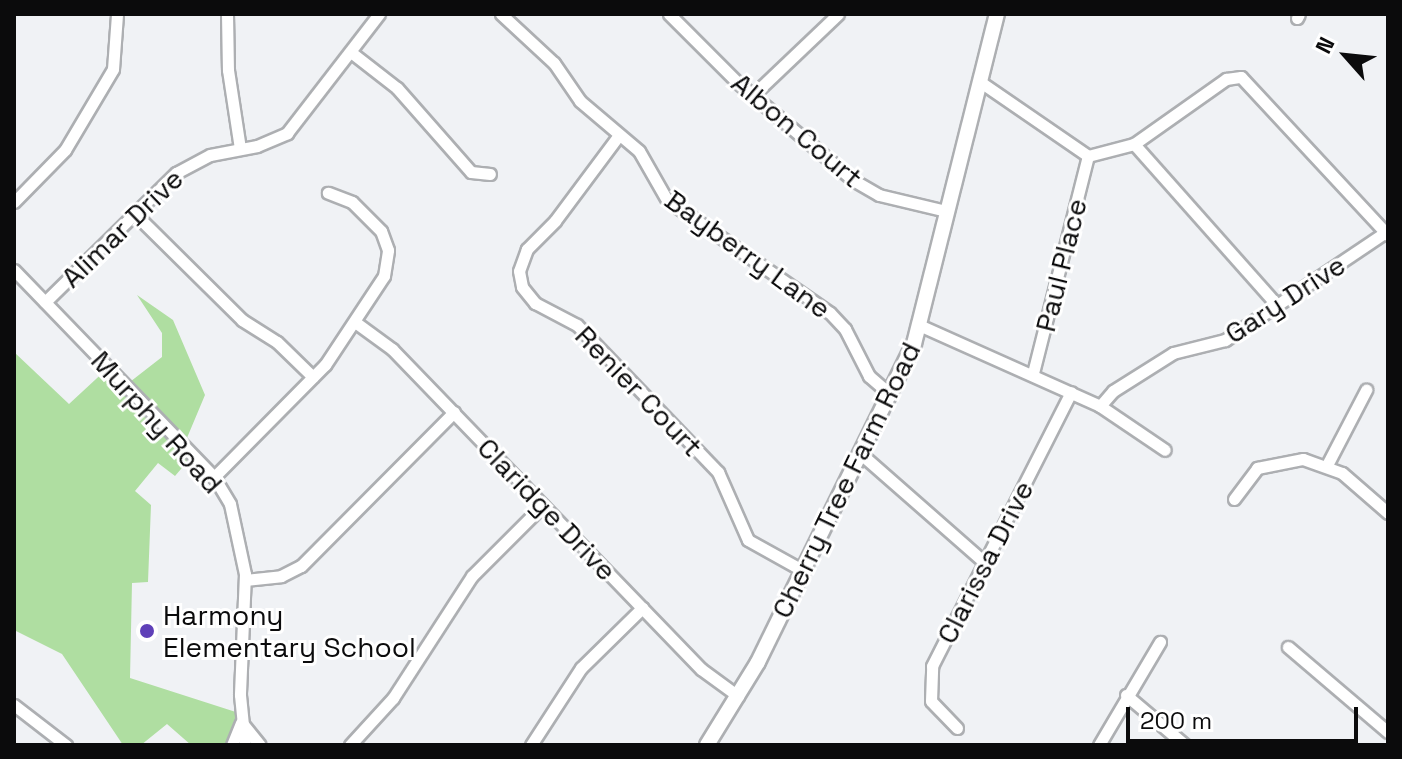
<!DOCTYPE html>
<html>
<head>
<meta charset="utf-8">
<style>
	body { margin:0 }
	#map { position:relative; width:1402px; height:759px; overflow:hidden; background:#f0f2f5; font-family:"Space Grotesk",sans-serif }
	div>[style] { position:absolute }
	.green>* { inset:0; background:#afdea1 }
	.roads { filter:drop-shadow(2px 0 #adafb2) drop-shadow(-2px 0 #adafb2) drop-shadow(0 2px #adafb2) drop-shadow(0 -2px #adafb2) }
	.minor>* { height:11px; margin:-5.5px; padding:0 5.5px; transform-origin:5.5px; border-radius:5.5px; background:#fff }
	.major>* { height:14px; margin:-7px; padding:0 7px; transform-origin:7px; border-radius:7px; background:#fff }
	.dots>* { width:22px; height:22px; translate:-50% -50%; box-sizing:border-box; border:4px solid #fff; border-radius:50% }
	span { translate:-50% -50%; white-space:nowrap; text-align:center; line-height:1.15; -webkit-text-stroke:6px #fff; paint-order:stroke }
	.street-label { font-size:28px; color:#0b0b0c }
	.poi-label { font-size:28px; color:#0b0b0c }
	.left { translate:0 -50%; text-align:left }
	.frame { position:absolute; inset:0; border:16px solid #0b0b0c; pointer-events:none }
	.north { position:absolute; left:1306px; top:16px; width:80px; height:80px; -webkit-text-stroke:6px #fff; paint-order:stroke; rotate:297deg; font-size:22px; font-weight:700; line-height:32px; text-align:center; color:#0b0b0c }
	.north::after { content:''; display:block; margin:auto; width:28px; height:36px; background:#0b0b0c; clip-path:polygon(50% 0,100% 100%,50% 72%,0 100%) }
	.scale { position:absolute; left:1126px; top:707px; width:232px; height:36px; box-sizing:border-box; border:4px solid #0b0b0c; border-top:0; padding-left:10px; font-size:24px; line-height:28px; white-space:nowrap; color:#0b0b0c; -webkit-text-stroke:6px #fff; paint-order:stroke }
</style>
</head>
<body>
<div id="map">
	<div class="green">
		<div style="clip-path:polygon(137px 295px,173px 320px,205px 395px,184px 445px,193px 455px,175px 476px,158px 463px,135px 491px,151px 505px,148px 582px,132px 583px,130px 678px,242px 714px,246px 745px,191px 745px,167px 724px,141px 745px,123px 745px,62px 654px,14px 630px,14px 352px,69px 404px,109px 367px,126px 385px,162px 357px,162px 333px)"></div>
	</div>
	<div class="roads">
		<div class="minor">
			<div style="left:227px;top:14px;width:56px;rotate:89deg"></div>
			<div style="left:228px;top:70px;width:79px;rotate:81.3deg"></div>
			<div style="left:501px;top:14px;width:72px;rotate:42.8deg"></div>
			<div style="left:554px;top:63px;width:46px;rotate:55.6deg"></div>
			<div style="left:580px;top:101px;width:77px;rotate:40.3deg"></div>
			<div style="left:639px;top:151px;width:56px;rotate:60.3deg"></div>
			<div style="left:667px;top:200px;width:198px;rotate:34.7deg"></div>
			<div style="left:830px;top:313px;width:22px;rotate:47deg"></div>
			<div style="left:845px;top:329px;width:53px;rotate:62.9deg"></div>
			<div style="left:869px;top:376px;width:29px;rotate:41deg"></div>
			<div style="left:669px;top:14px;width:96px;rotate:45deg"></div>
			<div style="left:737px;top:82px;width:152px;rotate:40.2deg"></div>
			<div style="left:853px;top:180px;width:30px;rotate:30deg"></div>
			<div style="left:879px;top:195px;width:69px;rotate:13.4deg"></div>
			<div style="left:1297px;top:18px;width:4px;rotate:-63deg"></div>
			<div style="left:352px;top:53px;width:57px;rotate:37.9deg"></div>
			<div style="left:397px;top:88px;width:112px;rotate:48.6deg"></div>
			<div style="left:471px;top:172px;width:19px;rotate:6deg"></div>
			<div style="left:979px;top:81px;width:132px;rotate:34.5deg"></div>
			<div style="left:1088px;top:156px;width:48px;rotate:-14.6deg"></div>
			<div style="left:1134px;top:144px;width:113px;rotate:-35.2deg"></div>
			<div style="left:1226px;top:79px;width:15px;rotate:-8deg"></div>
			<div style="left:1241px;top:77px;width:216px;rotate:47.1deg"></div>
			<div style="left:753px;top:95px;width:117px;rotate:-43.6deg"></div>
			<div style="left:619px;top:135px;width:107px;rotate:126.7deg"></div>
			<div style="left:555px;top:221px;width:40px;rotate:135deg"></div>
			<div style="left:527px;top:249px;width:23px;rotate:110deg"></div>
			<div style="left:519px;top:271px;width:16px;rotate:79deg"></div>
			<div style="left:522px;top:287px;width:21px;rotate:51deg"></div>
			<div style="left:535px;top:303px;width:47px;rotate:27.6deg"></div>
			<div style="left:577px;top:325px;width:204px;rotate:46.2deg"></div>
			<div style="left:718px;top:472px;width:74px;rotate:66.2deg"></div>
			<div style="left:748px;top:540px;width:62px;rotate:29.1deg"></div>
			<div style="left:1134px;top:144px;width:215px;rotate:48.4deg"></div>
			<div style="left:14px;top:202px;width:73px;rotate:-45.6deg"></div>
			<div style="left:65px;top:150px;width:94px;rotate:-59.3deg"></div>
			<div style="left:113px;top:69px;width:55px;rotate:-85.8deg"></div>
			<div style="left:134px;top:213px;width:152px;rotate:44.7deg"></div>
			<div style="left:242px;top:320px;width:41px;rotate:32.2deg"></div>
			<div style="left:277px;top:342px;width:50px;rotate:44.2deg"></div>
			<div style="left:14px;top:270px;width:288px;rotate:46deg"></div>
			<div style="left:214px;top:477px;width:31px;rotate:59deg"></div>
			<div style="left:230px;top:504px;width:72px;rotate:77.9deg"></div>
			<div style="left:245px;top:574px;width:121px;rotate:92.4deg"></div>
			<div style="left:240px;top:695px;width:50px;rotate:84.3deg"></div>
			<div style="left:45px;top:302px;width:184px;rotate:-44.6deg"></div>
			<div style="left:176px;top:173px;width:38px;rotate:-28deg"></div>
			<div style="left:210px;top:155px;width:48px;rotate:-10.8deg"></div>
			<div style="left:257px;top:146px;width:33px;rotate:-23deg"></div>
			<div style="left:287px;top:133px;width:150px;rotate:-52.3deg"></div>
			<div style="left:355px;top:322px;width:46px;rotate:36.1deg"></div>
			<div style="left:392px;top:349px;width:445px;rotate:46deg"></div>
			<div style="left:701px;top:669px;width:46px;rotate:36.1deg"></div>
			<div style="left:919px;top:325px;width:198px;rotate:24.1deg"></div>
			<div style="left:1100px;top:406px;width:78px;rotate:34.1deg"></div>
			<div style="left:1033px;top:373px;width:224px;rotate:-75.8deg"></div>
			<div style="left:1100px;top:406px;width:20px;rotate:-49deg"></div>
			<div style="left:1113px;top:391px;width:71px;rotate:-32.3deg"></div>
			<div style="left:1173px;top:353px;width:54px;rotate:-14deg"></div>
			<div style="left:1225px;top:340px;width:194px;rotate:-33.9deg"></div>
			<div style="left:861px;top:454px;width:164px;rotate:41.3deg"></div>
			<div style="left:1327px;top:465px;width:85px;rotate:-62.5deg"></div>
			<div style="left:214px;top:477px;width:158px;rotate:-45.3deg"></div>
			<div style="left:325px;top:365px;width:107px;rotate:-56.5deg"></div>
			<div style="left:384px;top:276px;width:26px;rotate:-81deg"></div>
			<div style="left:388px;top:250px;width:20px;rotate:-110deg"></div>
			<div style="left:381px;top:231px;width:41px;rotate:-135deg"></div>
			<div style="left:352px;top:202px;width:26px;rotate:-159deg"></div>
			<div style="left:1234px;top:499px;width:39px;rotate:-53deg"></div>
			<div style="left:1257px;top:468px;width:47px;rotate:-11.1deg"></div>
			<div style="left:1303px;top:459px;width:41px;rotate:19.7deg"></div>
			<div style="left:1342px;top:473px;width:61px;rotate:41deg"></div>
			<div style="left:245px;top:580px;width:36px;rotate:-6deg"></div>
			<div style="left:281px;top:576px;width:22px;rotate:-27deg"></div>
			<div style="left:301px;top:566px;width:217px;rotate:-45.2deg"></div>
			<div style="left:1288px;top:647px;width:131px;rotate:40.4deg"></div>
			<div style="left:1126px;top:695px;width:77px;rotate:40.3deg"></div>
			<div style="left:14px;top:705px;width:66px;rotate:37.6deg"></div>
			<div style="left:242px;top:723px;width:28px;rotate:51deg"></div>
			<div style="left:957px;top:728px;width:37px;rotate:-134deg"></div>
			<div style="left:931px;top:701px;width:35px;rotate:-88deg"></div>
			<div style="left:932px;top:666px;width:307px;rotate:-63.1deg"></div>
			<div style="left:232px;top:745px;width:24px;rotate:-68deg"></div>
			<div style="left:350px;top:745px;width:64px;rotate:-47.5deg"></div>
			<div style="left:393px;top:698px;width:145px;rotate:-57.1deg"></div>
			<div style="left:472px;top:576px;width:100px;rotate:-45deg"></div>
			<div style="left:531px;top:745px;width:92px;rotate:-57deg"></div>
			<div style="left:581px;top:668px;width:86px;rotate:-44.5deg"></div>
			<div style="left:1099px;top:745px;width:120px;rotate:-59.4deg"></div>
		</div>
		<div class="major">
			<div style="left:707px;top:745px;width:97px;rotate:-58.4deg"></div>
			<div style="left:758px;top:662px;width:354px;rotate:-63.9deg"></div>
			<div style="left:914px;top:344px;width:340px;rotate:-75.9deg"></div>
		</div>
	</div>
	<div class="dots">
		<div style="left:147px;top:631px;background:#5f40b8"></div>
	</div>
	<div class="street-label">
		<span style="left:797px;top:130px;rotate:40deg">Albon Court</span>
		<span style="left:122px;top:228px;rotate:-44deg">Alimar Drive</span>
		<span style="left:748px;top:254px;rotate:36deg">Bayberry Lane</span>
		<span style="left:1061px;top:265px;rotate:-76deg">Paul Place</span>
		<span style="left:1285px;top:299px;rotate:-33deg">Gary Drive</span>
		<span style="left:639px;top:391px;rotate:46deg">Renier Court</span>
		<span style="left:157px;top:422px;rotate:48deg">Murphy Road</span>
		<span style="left:846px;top:480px;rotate:-64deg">Cherry Tree Farm Road</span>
		<span style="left:547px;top:509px;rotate:46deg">Claridge Drive</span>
		<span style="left:985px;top:562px;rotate:-63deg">Clarissa Drive</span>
	</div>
	<div class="poi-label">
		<span class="left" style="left:163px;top:631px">Harmony<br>Elementary School</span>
	</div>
	<div class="frame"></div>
	<div class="north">N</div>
	<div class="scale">200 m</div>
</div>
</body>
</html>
